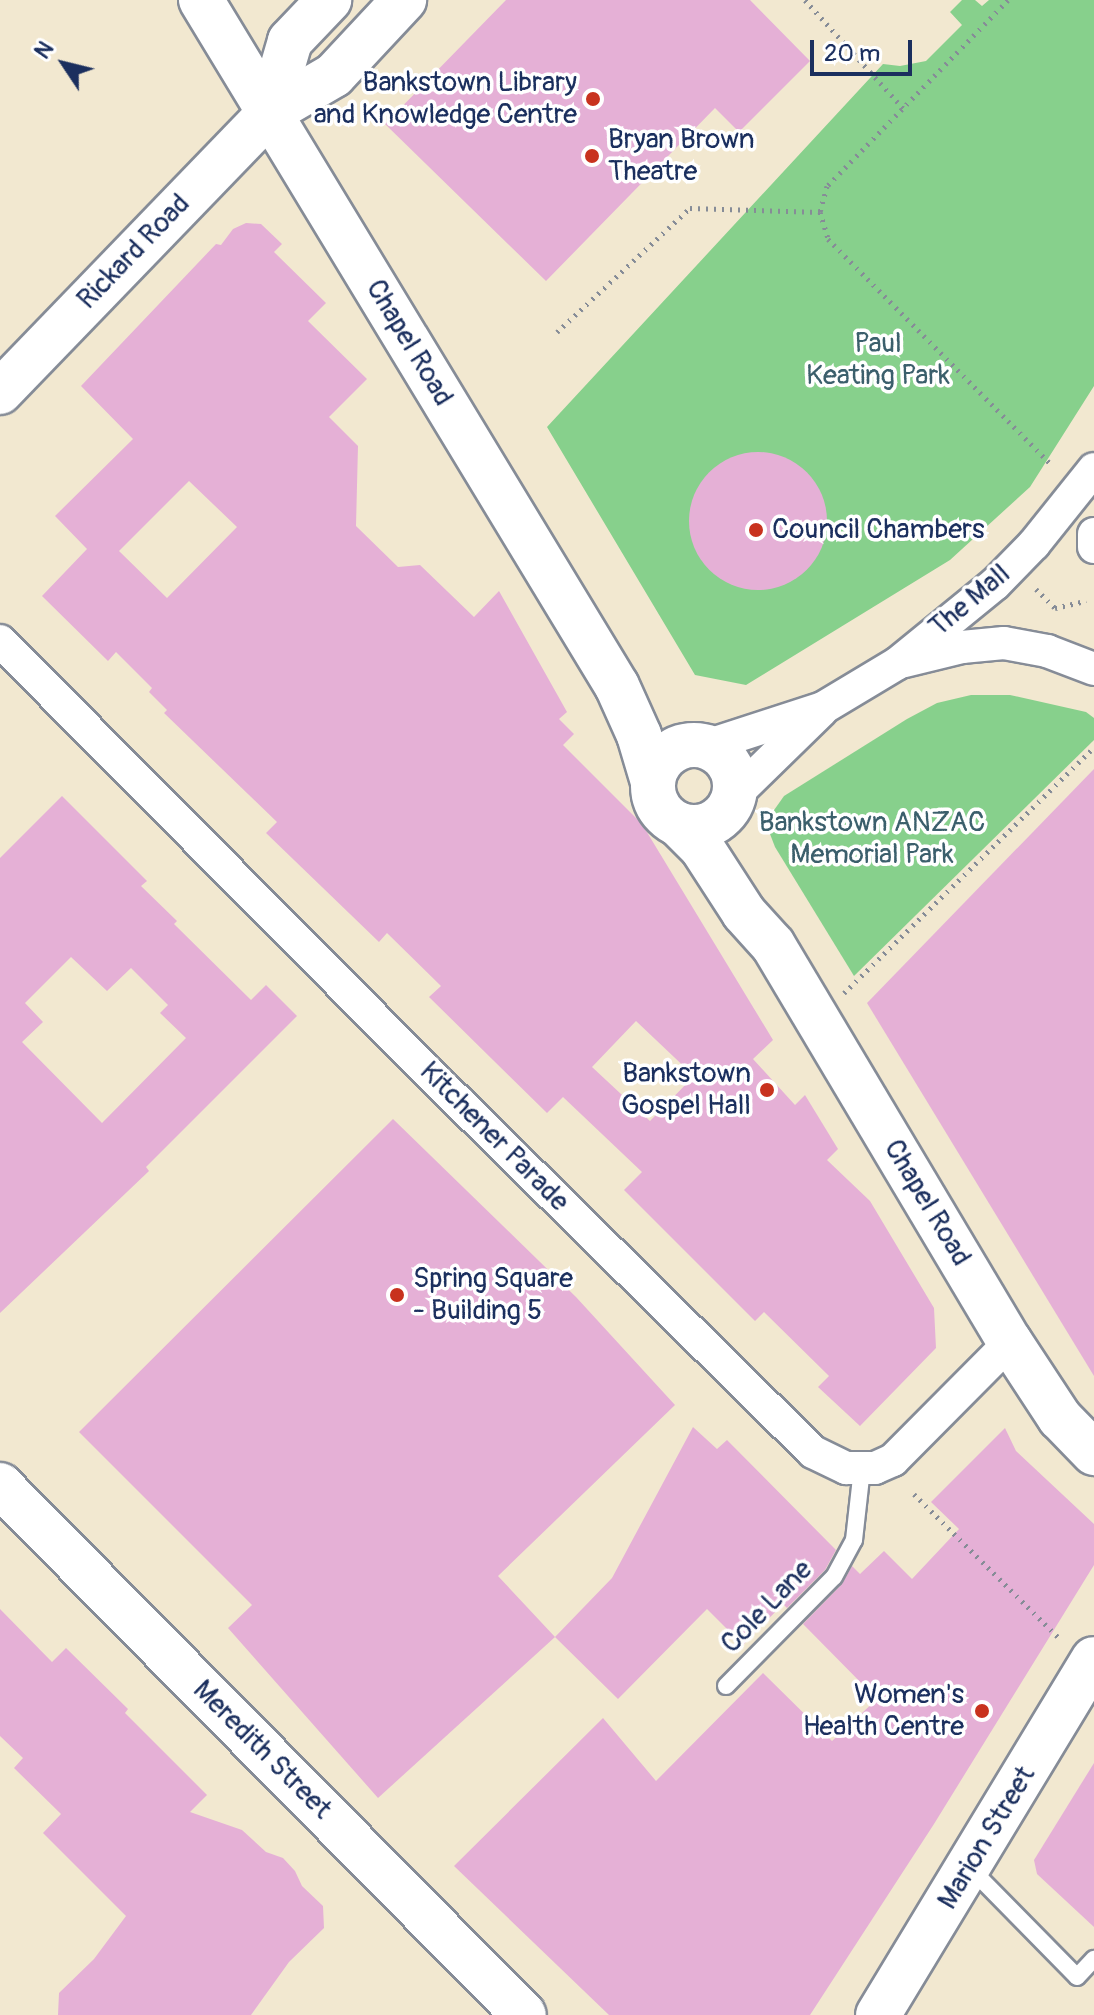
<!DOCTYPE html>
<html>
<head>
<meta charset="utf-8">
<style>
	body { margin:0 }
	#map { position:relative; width:1094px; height:2015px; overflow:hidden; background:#f2e8d0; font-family:Pangolin,sans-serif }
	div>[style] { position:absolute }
	.green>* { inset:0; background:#87d08c }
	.building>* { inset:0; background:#e5b0d6 }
	.round { border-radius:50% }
	.path>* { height:5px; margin-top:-2.5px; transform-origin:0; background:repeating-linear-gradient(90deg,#868c97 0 2px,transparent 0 8px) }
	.roads { filter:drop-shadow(2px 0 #868c97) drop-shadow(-2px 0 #868c97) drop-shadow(0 2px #868c97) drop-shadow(0 -2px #868c97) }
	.lane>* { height:16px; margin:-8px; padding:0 8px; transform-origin:8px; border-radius:8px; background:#fff }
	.street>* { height:32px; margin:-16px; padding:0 16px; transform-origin:16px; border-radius:16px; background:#fff }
	.secondary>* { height:44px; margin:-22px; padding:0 22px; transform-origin:22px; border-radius:22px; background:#fff }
	.secondary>.ring { margin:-22px; padding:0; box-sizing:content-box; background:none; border:44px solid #fff; border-radius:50% }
	.dots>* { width:22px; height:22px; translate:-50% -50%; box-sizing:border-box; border:4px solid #fff; border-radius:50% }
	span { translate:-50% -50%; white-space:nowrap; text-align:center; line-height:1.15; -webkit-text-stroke:7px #fff; paint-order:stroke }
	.poi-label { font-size:28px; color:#1b2f5e }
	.right { translate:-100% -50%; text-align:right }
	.left { translate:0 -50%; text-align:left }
	.street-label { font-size:28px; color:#1b2f5e }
	.park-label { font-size:28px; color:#3b5f6c }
	.north { position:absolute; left:24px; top:24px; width:80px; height:80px; -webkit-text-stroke:6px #fff; paint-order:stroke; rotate:305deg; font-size:22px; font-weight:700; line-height:32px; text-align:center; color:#1b2f5e }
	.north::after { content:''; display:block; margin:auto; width:28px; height:36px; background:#1b2f5e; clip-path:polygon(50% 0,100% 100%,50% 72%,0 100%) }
	.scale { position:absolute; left:810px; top:40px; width:102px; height:36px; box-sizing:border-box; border:4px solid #1b2f5e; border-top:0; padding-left:10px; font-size:24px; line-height:28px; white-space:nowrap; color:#1b2f5e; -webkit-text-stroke:6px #fff; paint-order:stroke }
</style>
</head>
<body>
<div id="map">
	<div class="green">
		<div style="clip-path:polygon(962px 0,975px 0,982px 6px,989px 0,1094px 0,1094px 386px,1030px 487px,950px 560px,746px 685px,695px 675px,547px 427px,883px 64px,900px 66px,926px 61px,962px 25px,950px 12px)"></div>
		<div style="clip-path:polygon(971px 695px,1010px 695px,1086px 712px,1094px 718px,1094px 740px,854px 976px,775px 847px,770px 834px,772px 813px,784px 796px,907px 719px,937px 703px)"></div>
	</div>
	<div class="building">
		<div style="clip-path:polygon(506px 0,750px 0,810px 61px,739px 132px,715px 108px,546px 281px,385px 124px)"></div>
		<div style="clip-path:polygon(evenodd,246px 223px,261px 224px,282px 244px,274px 252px,326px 303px,308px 321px,367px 379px,329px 417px,358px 446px,356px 526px,398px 567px,420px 565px,474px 617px,499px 591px,567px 712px,559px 719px,574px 734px,563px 745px,642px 824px,773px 1040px,753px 1059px,795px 1105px,805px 1095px,838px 1149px,827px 1160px,870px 1201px,934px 1308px,936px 1348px,860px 1426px,818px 1387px,829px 1376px,764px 1312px,755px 1321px,624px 1190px,642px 1172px,563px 1097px,547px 1113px,429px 997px,441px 986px,387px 933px,379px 942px,266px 833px,277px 822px,164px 713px,167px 710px,149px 692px,152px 688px,116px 652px,108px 661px,42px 596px,87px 549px,55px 516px,133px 439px,81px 386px,216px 244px,221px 245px,233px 229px,246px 223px,189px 481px,237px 527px,167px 598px,119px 551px,189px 481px,246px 223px,636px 1021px,694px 1076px,650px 1121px,592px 1067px,636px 1021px)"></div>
		<div class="round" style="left:689px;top:452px;width:138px;height:138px"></div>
		<div style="clip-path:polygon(1094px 769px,1094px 1376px,867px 1003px)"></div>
		<div style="clip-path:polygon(evenodd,62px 796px,147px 881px,141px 886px,177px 921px,174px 924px,251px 1000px,266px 985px,297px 1016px,146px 1167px,149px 1171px,0 1313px,0 858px,62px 796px,71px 957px,107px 991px,131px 968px,168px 1005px,160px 1013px,186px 1038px,102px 1123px,22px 1042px,43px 1022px,25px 1003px,71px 957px)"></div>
		<div style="clip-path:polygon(393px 1119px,576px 1297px,675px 1405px,498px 1576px,555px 1637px,378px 1798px,228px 1628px,252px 1605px,79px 1432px)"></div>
		<div style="clip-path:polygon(693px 1427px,717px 1449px,727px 1440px,836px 1550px,825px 1570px,787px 1608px,783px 1604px,743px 1645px,707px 1609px,618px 1699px,555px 1637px,612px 1578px)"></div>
		<div style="clip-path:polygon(1005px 1428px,1016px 1451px,1094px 1524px,1094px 1565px,934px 1824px,810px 2015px,609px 2015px,454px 1866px,603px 1718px,656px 1781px,763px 1673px,832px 1741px,877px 1699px,803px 1624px,842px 1584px,852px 1566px,860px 1574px,884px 1551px,912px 1579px,959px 1529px,931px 1502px)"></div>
		<div style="clip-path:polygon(0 1609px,52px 1662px,66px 1648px,128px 1709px,125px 1713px,207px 1795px,190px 1812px,242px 1830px,266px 1852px,283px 1858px,295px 1871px,302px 1886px,323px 1906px,324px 1928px,289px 1962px,251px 2015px,58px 2015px,59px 1993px,94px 1959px,126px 1916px,43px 1833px,61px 1814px,14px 1768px,23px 1758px,0 1736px)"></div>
		<div style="clip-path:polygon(1094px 1763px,1094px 1927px,1037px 1874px,1034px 1860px)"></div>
	</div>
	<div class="path">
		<div style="left:805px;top:0;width:146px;rotate:47.8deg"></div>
		<div style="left:1008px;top:0;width:260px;rotate:134.2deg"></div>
		<div style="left:827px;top:186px;width:27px;rotate:105deg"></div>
		<div style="left:820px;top:212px;width:28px;rotate:73deg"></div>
		<div style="left:828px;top:239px;width:318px;rotate:45.3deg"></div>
		<div style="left:557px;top:332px;width:182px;rotate:-43deg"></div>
		<div style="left:690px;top:208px;width:130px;rotate:1.8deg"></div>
		<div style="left:1036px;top:589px;width:27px;rotate:45deg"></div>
		<div style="left:1055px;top:608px;width:32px;rotate:-13deg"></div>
		<div style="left:844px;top:993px;width:351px;rotate:-44.5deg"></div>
		<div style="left:914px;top:1494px;width:203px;rotate:44.8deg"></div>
	</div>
	<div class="roads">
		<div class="lane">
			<div style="left:726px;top:1686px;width:153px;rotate:-45.3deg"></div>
			<div style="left:834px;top:1577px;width:42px;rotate:-61.6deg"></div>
			<div style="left:854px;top:1540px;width:71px;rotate:-83.6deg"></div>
			<div style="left:971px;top:1869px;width:151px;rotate:45.5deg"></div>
			<div style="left:1077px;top:1977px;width:25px;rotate:-47deg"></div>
		</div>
		<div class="street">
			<div style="left:1094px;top:534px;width:13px;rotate:90deg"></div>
			<div style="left:0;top:641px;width:603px;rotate:45.2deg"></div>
			<div style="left:425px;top:1069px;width:545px;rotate:44.63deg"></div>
			<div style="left:813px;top:1452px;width:37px;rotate:26deg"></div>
			<div style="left:846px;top:1468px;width:29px"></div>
			<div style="left:875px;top:1468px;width:20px;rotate:-24deg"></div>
			<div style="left:893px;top:1460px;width:166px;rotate:-45.2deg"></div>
			<div style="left:905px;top:661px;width:59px;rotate:-13.8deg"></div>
			<div style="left:962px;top:647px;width:42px;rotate:-5.4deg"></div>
			<div style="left:1004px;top:643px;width:44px;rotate:10.5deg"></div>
			<div style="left:1047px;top:651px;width:50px;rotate:21deg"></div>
			<div style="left:706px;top:746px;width:123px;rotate:-18deg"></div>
			<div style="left:823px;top:708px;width:87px;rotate:-31deg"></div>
			<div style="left:898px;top:663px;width:125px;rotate:-39.2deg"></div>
			<div style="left:995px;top:584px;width:56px;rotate:-45.7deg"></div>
			<div style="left:1034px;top:544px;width:96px;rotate:-51.3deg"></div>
			<div style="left:734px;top:796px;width:122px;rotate:-44.3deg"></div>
		</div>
		<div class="secondary">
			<div style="left:201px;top:0;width:802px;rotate:58.77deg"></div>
			<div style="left:617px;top:686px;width:54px;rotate:65.8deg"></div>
			<div style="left:639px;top:735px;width:49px;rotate:73.4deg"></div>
			<div style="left:269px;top:113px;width:75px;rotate:-73.7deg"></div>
			<div style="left:290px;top:41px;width:57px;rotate:-46.4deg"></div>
			<div style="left:0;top:392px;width:388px;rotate:-46deg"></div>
			<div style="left:269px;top:113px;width:75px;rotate:-30.3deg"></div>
			<div style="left:334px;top:75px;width:103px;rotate:-47deg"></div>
			<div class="ring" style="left:653px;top:745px;width:38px;height:38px"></div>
			<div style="left:678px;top:824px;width:34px;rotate:45deg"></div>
			<div style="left:702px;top:848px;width:77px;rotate:57.1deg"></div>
			<div style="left:744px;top:913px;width:43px;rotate:47.8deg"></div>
			<div style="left:773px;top:945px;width:462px;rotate:59.2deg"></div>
			<div style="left:1010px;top:1342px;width:91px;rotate:56.7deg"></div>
			<div style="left:1060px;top:1418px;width:49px;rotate:45.8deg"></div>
			<div style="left:0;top:1485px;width:745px;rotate:45.33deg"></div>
			<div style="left:878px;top:2015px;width:416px;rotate:-58.8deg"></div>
		</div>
	</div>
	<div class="dots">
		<div style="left:593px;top:99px;background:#c8321e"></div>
		<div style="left:592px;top:156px;background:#c8321e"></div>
		<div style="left:756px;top:530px;background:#c8321e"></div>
		<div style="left:767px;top:1090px;background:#c8321e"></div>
		<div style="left:397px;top:1295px;background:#c8321e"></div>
		<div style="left:982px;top:1711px;background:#c8321e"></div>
	</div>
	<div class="poi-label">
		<span class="right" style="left:577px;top:99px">Bankstown Library<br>and Knowledge Centre</span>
		<span class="left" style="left:608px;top:156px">Bryan Brown<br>Theatre</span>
		<span class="left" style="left:772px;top:530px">Council Chambers</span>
		<span class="right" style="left:751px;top:1090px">Bankstown<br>Gospel Hall</span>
		<span class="left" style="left:413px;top:1295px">Spring Square<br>- Building 5</span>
		<span class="right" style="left:964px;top:1711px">Women's<br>Health Centre</span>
	</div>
	<div class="street-label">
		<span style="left:134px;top:252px;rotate:-46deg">Rickard Road</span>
		<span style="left:409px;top:343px;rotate:59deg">Chapel Road</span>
		<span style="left:970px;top:601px;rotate:-40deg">The Mall</span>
		<span style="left:494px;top:1137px;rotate:45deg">Kitchener Parade</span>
		<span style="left:927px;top:1203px;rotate:59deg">Chapel Road</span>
		<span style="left:767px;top:1607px;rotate:-46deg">Cole Lane</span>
		<span style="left:262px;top:1750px;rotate:45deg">Meredith Street</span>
		<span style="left:987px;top:1838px;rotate:-59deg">Marion Street</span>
	</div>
	<div class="park-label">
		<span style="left:878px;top:360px">Paul<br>Keating Park</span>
		<span style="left:872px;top:839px">Bankstown ANZAC<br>Memorial Park</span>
	</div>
	<div class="north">N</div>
	<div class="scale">20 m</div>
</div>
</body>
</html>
